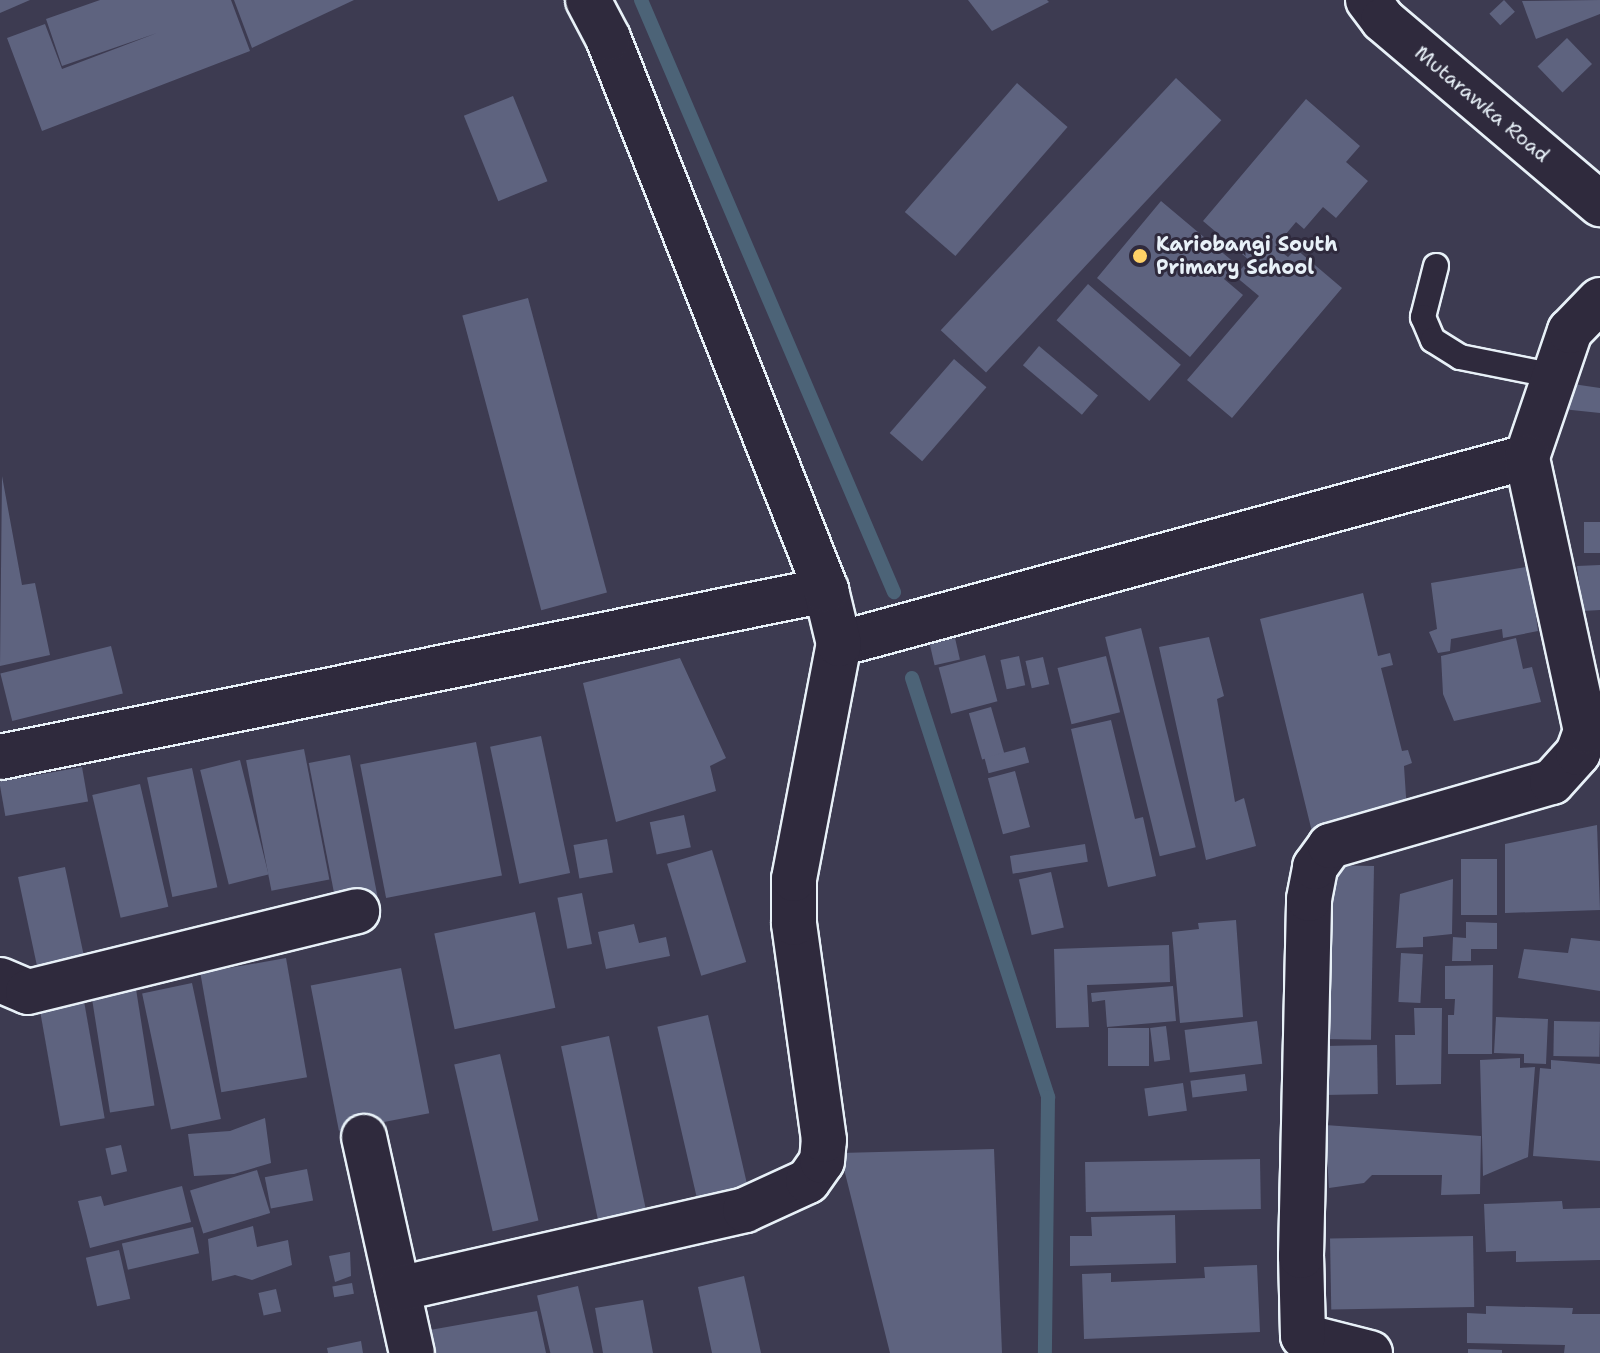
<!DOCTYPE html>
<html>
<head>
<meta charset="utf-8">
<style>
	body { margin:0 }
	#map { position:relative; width:1600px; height:1353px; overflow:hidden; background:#3d3b51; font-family:"Shantell Sans",sans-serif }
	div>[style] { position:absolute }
	.stream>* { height:14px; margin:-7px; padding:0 7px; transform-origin:7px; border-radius:7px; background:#4c6377 }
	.building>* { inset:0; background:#5e637f; transform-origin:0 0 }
	.roads { filter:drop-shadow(2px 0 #e8f1f8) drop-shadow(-2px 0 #e8f1f8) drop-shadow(0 2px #e8f1f8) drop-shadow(0 -2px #e8f1f8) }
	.lane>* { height:24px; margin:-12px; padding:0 12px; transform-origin:12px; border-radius:12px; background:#2f2a3d }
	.street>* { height:44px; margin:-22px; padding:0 22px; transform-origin:22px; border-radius:22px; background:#2f2a3d }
	.secondary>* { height:44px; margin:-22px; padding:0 22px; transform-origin:22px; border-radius:22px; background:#2f2a3d }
	.dots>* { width:22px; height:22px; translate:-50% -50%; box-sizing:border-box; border:4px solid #2f2a3d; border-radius:50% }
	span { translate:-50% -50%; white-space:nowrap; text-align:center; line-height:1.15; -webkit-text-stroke:6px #2f2a3d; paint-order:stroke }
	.street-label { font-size:20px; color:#e8f1f8 }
	.poi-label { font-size:20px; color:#e8f1f8; font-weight:700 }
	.left { translate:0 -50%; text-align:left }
</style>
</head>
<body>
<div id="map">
	<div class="stream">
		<div style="left:641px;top:0;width:644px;rotate:66.86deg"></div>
		<div style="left:912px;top:678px;width:441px;rotate:72deg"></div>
		<div style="left:1048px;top:1097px;width:256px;rotate:90.7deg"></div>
	</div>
	<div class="building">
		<div style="clip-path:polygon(0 0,30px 0,0 13px)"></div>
		<div style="clip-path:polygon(100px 0,231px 0,250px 51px,42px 131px,7px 38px,45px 24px,62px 69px,157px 33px,62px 66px,46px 19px)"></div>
		<div style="clip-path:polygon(234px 0,354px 0,252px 48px)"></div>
		<div style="clip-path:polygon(968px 0,1047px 0,1049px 2px,992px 31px)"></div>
		<div style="left:1504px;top:0;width:16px;height:20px;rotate:47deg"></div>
		<div style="clip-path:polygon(1600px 0,1600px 14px,1536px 39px,1522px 1px)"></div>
		<div style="left:1567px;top:38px;width:36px;height:41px;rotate:46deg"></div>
		<div style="left:1176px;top:78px;width:62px;height:345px;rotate:43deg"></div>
		<div style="left:1017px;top:83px;width:67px;height:171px;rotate:41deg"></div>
		<div style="left:513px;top:96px;width:92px;height:53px;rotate:68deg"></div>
		<div style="clip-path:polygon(1306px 99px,1360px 146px,1346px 162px,1368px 181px,1336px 218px,1323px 207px,1304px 229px,1296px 222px,1275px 247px,1288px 257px,1296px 249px,1342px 288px,1232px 418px,1187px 380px,1259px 296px,1235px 276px,1249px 260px,1203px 221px)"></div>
		<div style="clip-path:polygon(1161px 201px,1236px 264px,1224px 279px,1243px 295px,1190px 357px,1097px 278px)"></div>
		<div style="left:1088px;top:284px;width:123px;height:48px;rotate:41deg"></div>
		<div style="left:528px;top:298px;width:305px;height:68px;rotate:75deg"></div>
		<div style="left:1039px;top:346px;width:77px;height:25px;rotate:40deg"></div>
		<div style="left:954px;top:359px;width:43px;height:98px;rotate:41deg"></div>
		<div style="clip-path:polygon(1566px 383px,1600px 388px,1600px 413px,1562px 409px)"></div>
		<div style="clip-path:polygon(2px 476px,22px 585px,35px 583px,50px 655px,0 666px)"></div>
		<div style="left:1600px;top:522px;width:31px;height:16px;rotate:90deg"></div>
		<div style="clip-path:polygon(1600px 565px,1600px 610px,1583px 611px,1577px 566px)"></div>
		<div style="clip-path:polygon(1526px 567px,1548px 607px,1535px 609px,1538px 631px,1503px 638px,1502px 629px,1451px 639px,1450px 651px,1438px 653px,1429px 632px,1437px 629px,1431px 583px)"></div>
		<div style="clip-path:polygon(1363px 593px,1378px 656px,1390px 653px,1393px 665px,1381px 668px,1402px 751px,1408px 750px,1412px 763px,1404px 766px,1407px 812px,1313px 836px,1260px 619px)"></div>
		<div style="left:1141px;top:628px;width:226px;height:37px;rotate:76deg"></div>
		<div style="clip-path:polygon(1209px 637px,1224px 696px,1217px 699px,1235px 802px,1244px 798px,1256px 846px,1206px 860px,1159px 647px)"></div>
		<div style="left:955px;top:638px;width:22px;height:26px;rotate:77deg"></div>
		<div style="clip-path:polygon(1516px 638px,1523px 669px,1532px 667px,1541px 702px,1454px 721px,1443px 694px,1441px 656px)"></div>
		<div style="left:111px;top:646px;width:49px;height:114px;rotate:76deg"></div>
		<div style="left:985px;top:655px;width:48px;height:48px;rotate:75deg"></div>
		<div style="left:1019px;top:656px;width:30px;height:19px;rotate:78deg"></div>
		<div style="left:1106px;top:656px;width:58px;height:50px;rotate:76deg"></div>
		<div style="left:1043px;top:657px;width:28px;height:18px;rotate:77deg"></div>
		<div style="clip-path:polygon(680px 658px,726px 758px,710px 766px,716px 791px,616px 822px,583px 683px)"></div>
		<div style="left:991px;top:707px;width:48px;height:23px;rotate:74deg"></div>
		<div style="clip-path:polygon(1111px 720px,1135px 819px,1143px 817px,1156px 876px,1108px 887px,1071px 729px)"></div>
		<div style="left:541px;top:736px;width:140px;height:52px;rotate:78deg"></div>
		<div style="left:476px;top:742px;width:136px;height:118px;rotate:79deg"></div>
		<div style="left:1025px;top:747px;width:16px;height:42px;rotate:75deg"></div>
		<div style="left:304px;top:749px;width:133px;height:59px;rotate:79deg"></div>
		<div style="left:350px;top:755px;width:144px;height:42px;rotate:79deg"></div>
		<div style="left:240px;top:760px;width:118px;height:41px;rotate:76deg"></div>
		<div style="left:82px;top:767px;width:35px;height:84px;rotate:80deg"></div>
		<div style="left:192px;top:768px;width:122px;height:46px;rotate:78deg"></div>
		<div style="left:1015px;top:771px;width:58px;height:28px;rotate:75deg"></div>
		<div style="left:140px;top:784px;width:126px;height:49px;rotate:77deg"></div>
		<div style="left:684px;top:815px;width:33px;height:35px;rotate:78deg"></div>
		<div style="clip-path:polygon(1597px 825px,1600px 910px,1505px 913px,1505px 844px)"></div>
		<div style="left:607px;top:839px;width:34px;height:34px;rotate:80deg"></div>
		<div style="left:1085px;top:844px;width:18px;height:76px;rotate:81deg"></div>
		<div style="left:712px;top:850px;width:117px;height:47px;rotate:73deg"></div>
		<div style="left:1461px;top:859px;width:36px;height:56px"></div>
		<div style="left:1323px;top:865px;width:51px;height:174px;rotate:1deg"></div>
		<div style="left:65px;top:867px;width:108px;height:48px;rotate:78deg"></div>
		<div style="left:1051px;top:872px;width:57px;height:33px;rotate:77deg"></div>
		<div style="clip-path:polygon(1453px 879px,1452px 934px,1423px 937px,1423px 947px,1396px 948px,1400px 894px)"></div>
		<div style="left:582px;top:893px;width:52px;height:25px;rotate:79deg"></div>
		<div style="left:535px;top:912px;width:98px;height:103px;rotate:78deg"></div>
		<div style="clip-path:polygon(1236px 920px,1243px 1017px,1180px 1023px,1172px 932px,1199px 929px,1198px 923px)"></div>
		<div style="clip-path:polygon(1466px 922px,1497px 923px,1497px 949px,1471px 949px,1471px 961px,1452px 961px,1453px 937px,1466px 938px)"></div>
		<div style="clip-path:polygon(634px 924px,639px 943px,666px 937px,670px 956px,606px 969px,598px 932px)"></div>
		<div style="clip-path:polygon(1571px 938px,1600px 941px,1600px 991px,1518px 978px,1524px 949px,1568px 953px)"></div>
		<div style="clip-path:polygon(1169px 945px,1170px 982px,1087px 985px,1089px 1027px,1056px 1028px,1054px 949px)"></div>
		<div style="left:1401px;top:953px;width:22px;height:49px;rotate:3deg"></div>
		<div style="left:286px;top:958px;width:121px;height:87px;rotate:80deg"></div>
		<div style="clip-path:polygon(1493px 965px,1492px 1054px,1448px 1054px,1448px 1015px,1454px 1015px,1455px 999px,1445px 999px,1445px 966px)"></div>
		<div style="left:401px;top:968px;width:148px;height:92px;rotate:79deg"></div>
		<div style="left:192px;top:983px;width:139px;height:51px;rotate:78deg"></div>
		<div style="clip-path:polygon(1173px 986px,1176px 1021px,1107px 1027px,1105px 1000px,1092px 1002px,1091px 993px)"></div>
		<div style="left:136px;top:989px;width:118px;height:45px;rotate:81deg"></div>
		<div style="left:84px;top:1001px;width:119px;height:45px;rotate:80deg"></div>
		<div style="clip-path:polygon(1414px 1008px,1442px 1008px,1441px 1084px,1396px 1085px,1395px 1035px,1415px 1035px)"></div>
		<div style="left:708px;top:1015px;width:175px;height:52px;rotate:77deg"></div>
		<div style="clip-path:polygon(1496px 1017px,1548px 1019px,1546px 1064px,1524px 1063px,1524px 1054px,1494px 1053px)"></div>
		<div style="left:1257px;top:1021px;width:43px;height:73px;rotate:83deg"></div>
		<div style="left:1554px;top:1021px;width:46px;height:35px;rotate:1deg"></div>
		<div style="left:1166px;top:1026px;width:34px;height:16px;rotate:83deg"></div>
		<div style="left:1108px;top:1028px;width:41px;height:38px"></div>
		<div style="left:609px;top:1036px;width:178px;height:49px;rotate:78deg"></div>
		<div style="left:1377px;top:1045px;width:49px;height:53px;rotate:89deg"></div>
		<div style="left:500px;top:1054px;width:171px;height:47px;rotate:77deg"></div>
		<div style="clip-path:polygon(1520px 1058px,1520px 1068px,1535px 1067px,1528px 1157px,1483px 1176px,1480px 1060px)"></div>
		<div style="clip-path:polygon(1551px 1060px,1600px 1064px,1600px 1161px,1533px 1156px,1540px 1068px,1551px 1069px)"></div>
		<div style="left:1245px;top:1074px;width:17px;height:55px;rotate:83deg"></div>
		<div style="left:1183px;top:1083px;width:28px;height:39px;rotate:82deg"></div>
		<div style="clip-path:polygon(265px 1118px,271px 1163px,234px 1174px,194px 1176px,188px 1134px,230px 1131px)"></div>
		<div style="clip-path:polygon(1325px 1125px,1481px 1136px,1480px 1194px,1441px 1195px,1442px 1175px,1372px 1175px,1364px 1183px,1329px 1188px)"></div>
		<div style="left:121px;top:1145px;width:27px;height:16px;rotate:77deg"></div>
		<div style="clip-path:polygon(994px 1149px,1002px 1353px,890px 1353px,840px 1153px)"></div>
		<div style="left:1260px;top:1159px;width:50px;height:175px;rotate:89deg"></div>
		<div style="left:307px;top:1169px;width:32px;height:43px;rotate:79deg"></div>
		<div style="left:257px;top:1170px;width:45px;height:70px;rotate:73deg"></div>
		<div style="clip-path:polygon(182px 1186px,191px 1222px,90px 1248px,78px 1201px,101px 1196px,104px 1206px)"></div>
		<div style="clip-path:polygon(1562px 1201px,1563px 1209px,1600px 1208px,1600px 1260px,1516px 1262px,1516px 1251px,1486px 1252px,1484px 1204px)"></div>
		<div style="clip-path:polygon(1175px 1215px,1176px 1263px,1070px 1266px,1070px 1236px,1092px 1236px,1091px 1217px)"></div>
		<div style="clip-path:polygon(253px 1226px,257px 1247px,288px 1240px,292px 1265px,252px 1280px,235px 1275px,212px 1281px,208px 1239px)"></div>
		<div style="left:193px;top:1227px;width:27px;height:73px;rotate:77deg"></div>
		<div style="left:1473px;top:1236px;width:71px;height:143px;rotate:89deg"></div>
		<div style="left:119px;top:1250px;width:50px;height:34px;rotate:77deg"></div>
		<div style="clip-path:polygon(350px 1252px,351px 1276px,335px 1282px,329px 1256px)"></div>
		<div style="clip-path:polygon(1257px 1265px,1260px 1332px,1084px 1339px,1082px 1274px,1111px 1273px,1111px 1282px,1205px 1278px,1204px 1267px)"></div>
		<div style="clip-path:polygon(744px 1276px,761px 1353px,712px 1353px,698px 1287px)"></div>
		<div style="left:352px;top:1283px;width:11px;height:20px;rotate:80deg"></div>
		<div style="left:578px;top:1286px;width:69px;height:42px;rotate:77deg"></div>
		<div style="left:276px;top:1289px;width:23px;height:18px;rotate:77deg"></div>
		<div style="clip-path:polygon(643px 1300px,653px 1353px,603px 1353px,595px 1308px)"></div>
		<div style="clip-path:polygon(1486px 1306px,1573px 1308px,1572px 1314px,1600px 1314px,1600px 1353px,1564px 1353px,1565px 1345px,1467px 1343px,1467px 1313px,1486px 1314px)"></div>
		<div style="clip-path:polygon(537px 1311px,546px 1353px,435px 1353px,430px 1330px)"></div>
		<div style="clip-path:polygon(361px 1341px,363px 1353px,328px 1353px,327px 1348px)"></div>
		<div style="clip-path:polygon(1468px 1349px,1502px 1350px,1502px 1353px,1468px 1353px)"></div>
	</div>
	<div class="roads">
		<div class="lane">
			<div style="left:1436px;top:266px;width:53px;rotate:104.3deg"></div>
			<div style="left:1423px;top:317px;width:25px;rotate:67deg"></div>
			<div style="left:1433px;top:340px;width:32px;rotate:32deg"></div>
			<div style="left:1460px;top:357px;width:97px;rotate:11.3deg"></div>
		</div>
		<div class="street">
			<div style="left:839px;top:644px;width:713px;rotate:-15.21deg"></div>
			<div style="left:1527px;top:457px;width:133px;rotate:-71.2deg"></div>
			<div style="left:1570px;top:331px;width:43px;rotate:-45.9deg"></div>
			<div style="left:0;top:757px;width:843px;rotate:-11.43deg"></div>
			<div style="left:0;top:980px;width:30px;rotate:23deg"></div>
			<div style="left:28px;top:992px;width:339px;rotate:-13.8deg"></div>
			<div style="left:364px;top:1137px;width:221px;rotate:77.5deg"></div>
			<div style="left:398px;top:1289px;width:356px;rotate:-12.8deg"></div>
			<div style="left:745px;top:1210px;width:69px;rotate:-24.7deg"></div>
			<div style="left:808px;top:1181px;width:24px;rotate:-55deg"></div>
			<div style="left:822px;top:1161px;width:21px;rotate:-85deg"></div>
			<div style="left:824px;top:1140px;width:219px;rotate:-97.9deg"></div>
			<div style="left:794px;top:923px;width:44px;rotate:-90deg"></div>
			<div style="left:794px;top:879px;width:239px;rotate:-79.2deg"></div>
			<div style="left:839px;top:644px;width:56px;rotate:-103.5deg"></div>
			<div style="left:826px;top:590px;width:593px;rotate:-111.55deg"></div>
			<div style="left:608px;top:38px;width:43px;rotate:-117.8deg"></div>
			<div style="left:1370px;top:1353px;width:69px;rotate:-165.8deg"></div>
			<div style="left:1303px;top:1336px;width:80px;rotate:-91.4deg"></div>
			<div style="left:1301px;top:1256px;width:357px;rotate:-88.7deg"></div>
			<div style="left:1309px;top:899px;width:33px;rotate:-79deg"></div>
			<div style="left:1315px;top:867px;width:26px;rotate:-54deg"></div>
			<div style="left:1330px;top:846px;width:231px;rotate:-16.1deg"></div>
			<div style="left:1552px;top:782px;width:39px;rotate:-48deg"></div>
			<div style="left:1578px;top:753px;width:23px;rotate:-70deg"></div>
			<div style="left:1586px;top:731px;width:280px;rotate:-102.2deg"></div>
		</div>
		<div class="secondary">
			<div style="left:1368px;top:0;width:25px;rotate:53deg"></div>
			<div style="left:1383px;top:20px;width:285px;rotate:40.3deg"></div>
		</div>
	</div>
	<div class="dots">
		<div style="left:1140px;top:256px;background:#ffd166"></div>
	</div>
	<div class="street-label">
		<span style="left:1482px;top:104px;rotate:40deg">Mutarawka Road</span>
	</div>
	<div class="poi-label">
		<span class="left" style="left:1156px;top:256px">Kariobangi South<br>Primary School</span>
	</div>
</div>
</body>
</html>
